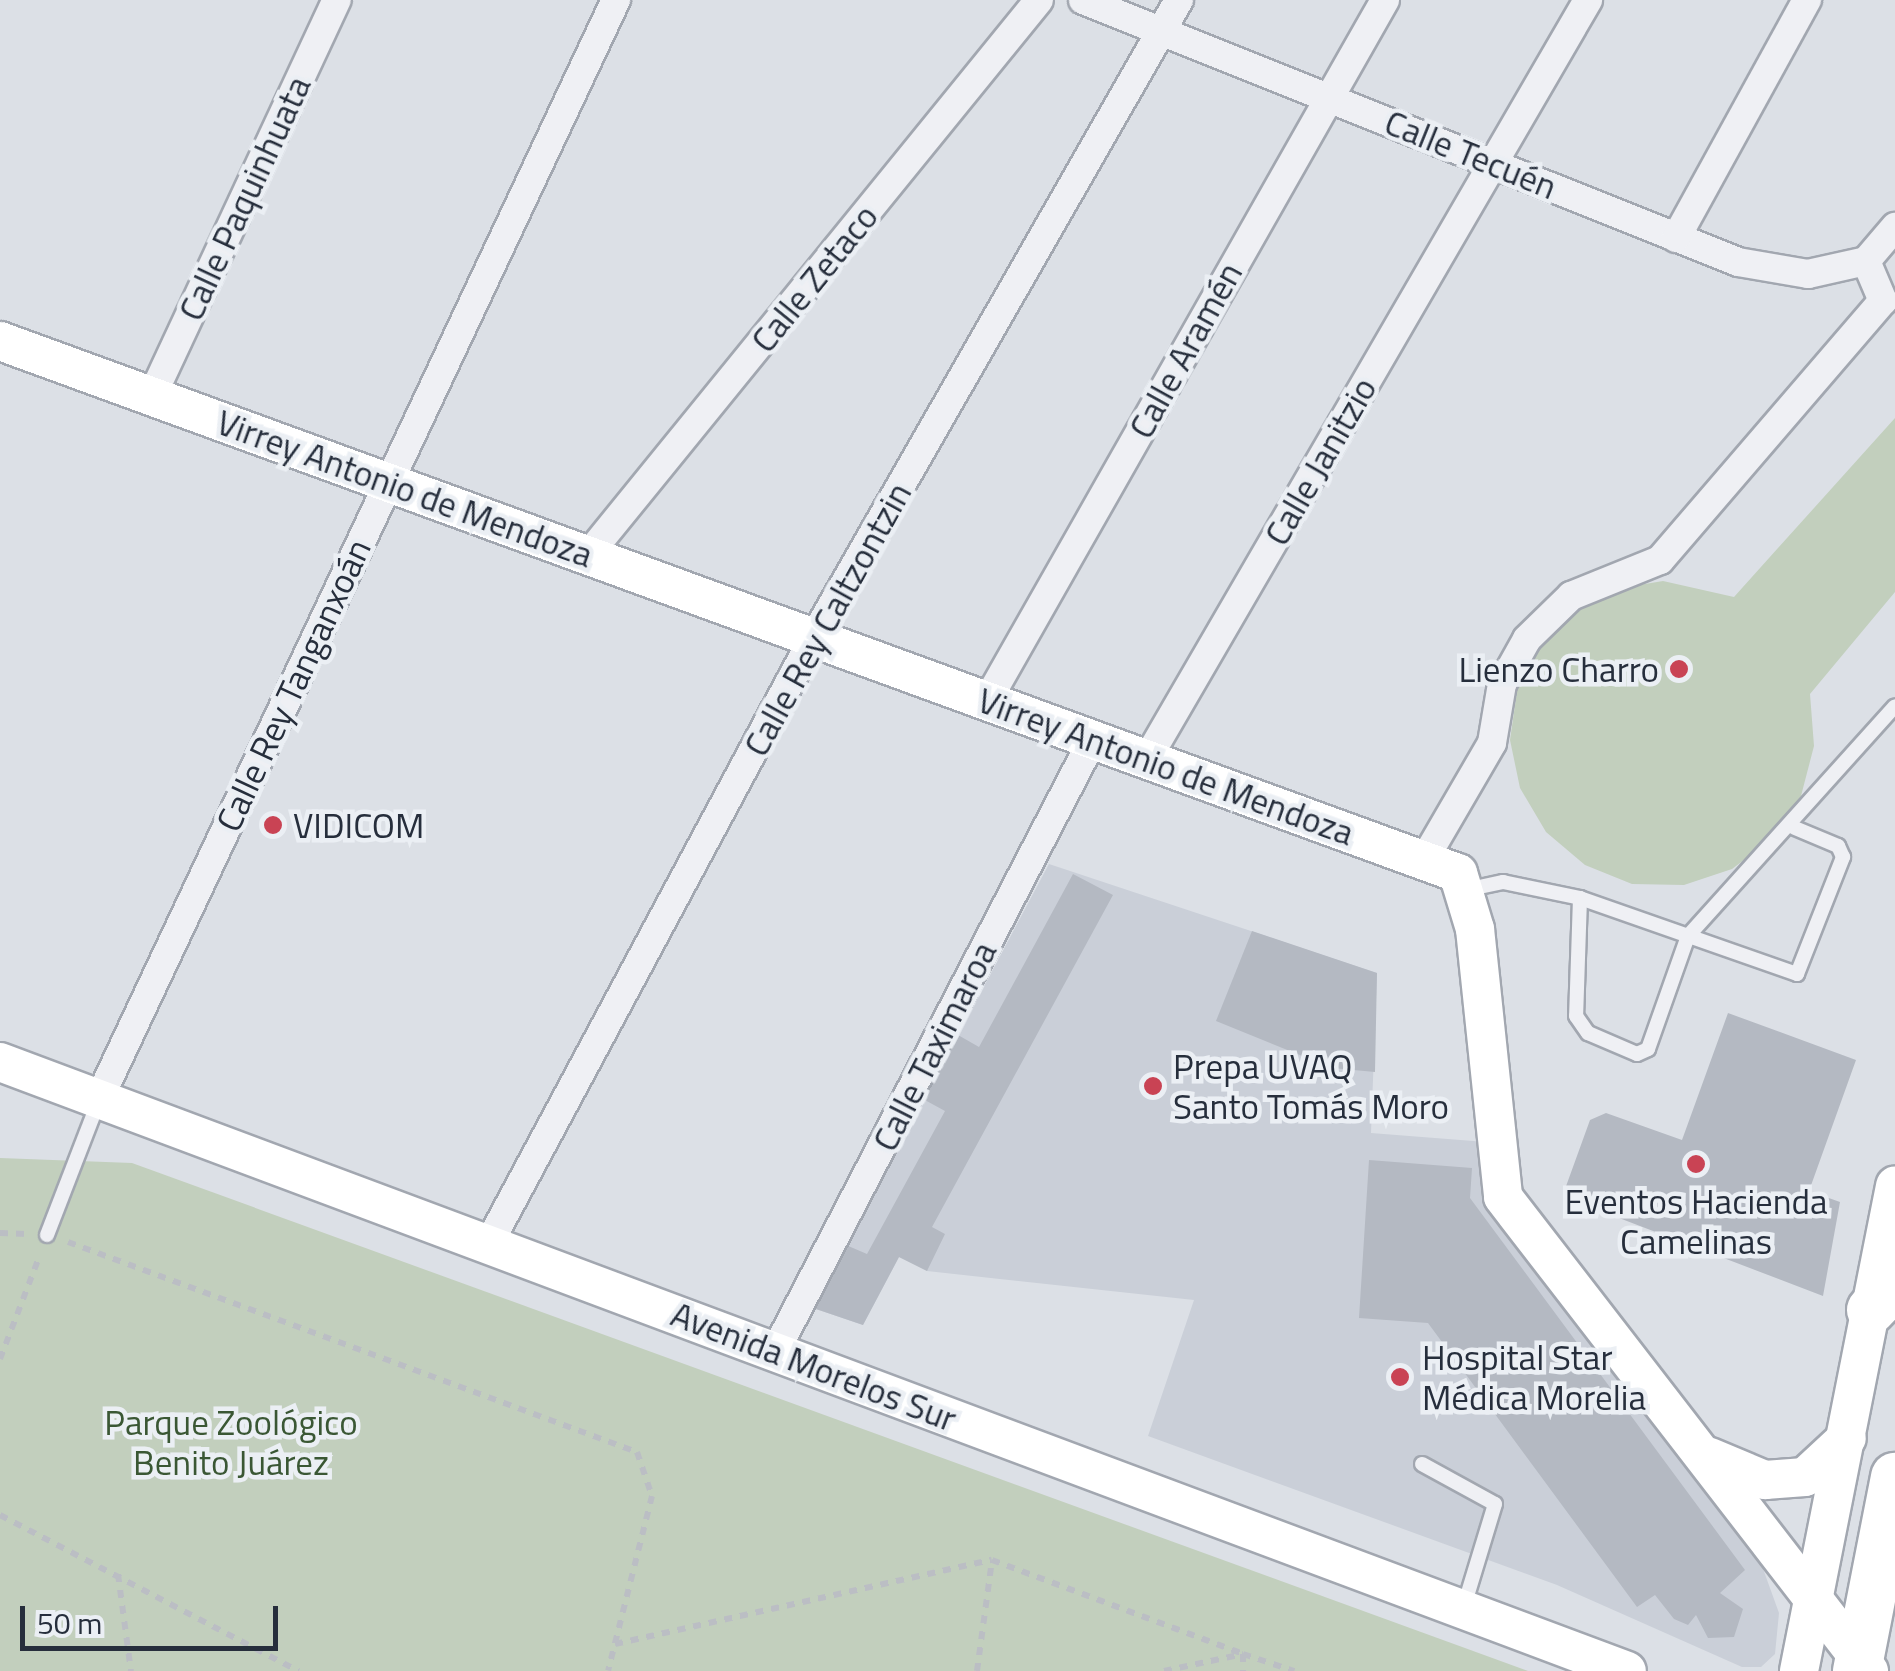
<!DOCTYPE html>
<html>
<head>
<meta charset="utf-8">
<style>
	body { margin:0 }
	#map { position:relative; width:1895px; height:1671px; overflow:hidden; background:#dce0e6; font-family:"Titillium Web",sans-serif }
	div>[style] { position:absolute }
	.built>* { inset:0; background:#cacfd8 }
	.green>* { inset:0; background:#c2cfbd }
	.building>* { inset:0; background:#b4b9c2 }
	.path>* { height:6px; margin-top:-3px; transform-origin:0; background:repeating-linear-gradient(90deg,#bbbec4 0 8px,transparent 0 16px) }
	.roads { filter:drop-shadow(2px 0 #a2a7b0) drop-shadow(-2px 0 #a2a7b0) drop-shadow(0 2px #a2a7b0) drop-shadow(0 -2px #a2a7b0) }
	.lane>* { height:14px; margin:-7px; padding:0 7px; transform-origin:7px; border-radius:7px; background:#eff0f4 }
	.street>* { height:28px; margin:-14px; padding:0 14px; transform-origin:14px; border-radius:14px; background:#eff0f4 }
	.secondary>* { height:38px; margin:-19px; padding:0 19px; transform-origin:19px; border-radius:19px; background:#fff }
	.highway>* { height:48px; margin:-24px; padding:0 24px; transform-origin:24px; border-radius:24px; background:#fff }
	.dots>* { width:28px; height:28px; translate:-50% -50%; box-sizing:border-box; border:5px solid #ebeff4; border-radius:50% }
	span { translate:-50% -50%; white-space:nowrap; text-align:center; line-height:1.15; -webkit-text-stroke:9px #ebeff4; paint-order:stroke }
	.street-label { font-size:35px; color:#262e3c }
	.poi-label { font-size:35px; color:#262e3c }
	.right { translate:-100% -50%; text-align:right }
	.left { translate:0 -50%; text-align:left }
	.park-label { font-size:35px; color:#3a5734 }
	.scale { position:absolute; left:20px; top:1606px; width:258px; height:45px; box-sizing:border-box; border:5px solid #262e3c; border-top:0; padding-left:12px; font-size:30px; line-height:35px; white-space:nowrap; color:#262e3c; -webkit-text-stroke:8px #ebeff4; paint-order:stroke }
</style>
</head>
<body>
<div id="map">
	<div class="built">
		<div style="clip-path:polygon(1049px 864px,1377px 973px,1371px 1133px,1486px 1142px,1753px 1541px,1779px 1613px,1775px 1654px,1761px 1667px,1742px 1667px,1557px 1585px,1148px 1436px,1194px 1300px,927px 1271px,899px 1257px,863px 1325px,813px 1308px)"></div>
	</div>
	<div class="green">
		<div style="clip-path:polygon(1895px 418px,1895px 592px,1810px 694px,1814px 746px,1801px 796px,1773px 838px,1732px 869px,1684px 885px,1632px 884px,1585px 865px,1546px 832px,1520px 788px,1510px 740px,1517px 691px,1538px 647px,1572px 611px,1615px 589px,1663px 581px,1734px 597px)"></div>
		<div style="clip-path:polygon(0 1158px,132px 1163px,1528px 1671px,0 1671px)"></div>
	</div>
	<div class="building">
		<div style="clip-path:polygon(1073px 874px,1113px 895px,932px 1227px,945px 1234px,927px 1271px,899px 1257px,863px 1325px,813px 1308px,846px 1245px,867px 1254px,945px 1111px,923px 1099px,958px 1035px,979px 1047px)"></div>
		<div style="clip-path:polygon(1252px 931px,1377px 973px,1375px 1072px,1332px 1068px,1216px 1021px)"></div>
		<div style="clip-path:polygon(1728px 1013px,1856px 1060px,1809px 1191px,1840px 1202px,1823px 1296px,1572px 1200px,1565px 1189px,1590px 1120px,1606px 1113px,1682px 1140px)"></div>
		<div style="clip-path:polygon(1369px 1160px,1472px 1168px,1470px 1198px,1745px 1570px,1720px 1593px,1743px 1609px,1734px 1637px,1708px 1638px,1696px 1615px,1688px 1625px,1674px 1619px,1655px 1595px,1637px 1607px,1428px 1323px,1359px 1318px)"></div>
	</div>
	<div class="path">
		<div style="left:0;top:1233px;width:27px;rotate:2deg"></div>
		<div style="left:68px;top:1242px;width:607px;rotate:20.26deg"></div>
		<div style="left:637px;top:1452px;width:46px;rotate:71.2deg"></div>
		<div style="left:652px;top:1496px;width:180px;rotate:104.1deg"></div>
		<div style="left:0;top:1359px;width:111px;rotate:-69deg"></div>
		<div style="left:0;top:1515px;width:337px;rotate:27.6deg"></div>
		<div style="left:118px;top:1574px;width:98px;rotate:82.4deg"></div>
		<div style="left:615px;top:1644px;width:386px;rotate:-12.6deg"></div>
		<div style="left:992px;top:1560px;width:268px;rotate:20.5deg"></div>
		<div style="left:1243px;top:1654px;width:17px;rotate:90deg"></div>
		<div style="left:977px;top:1671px;width:112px;rotate:-82.3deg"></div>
		<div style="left:1164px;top:1671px;width:81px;rotate:-12.1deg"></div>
		<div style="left:1243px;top:1654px;width:54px;rotate:18.4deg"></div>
	</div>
	<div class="roads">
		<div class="lane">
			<div style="left:1470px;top:889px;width:34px;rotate:-12deg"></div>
			<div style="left:1503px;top:882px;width:79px;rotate:11.7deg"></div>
			<div style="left:1580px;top:898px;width:230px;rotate:19.3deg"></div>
			<div style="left:1797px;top:974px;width:126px;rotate:-68.5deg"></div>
			<div style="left:1843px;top:857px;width:12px;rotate:-114deg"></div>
			<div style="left:1838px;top:846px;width:47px;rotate:-157.3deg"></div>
			<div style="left:1580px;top:898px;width:118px;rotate:91.9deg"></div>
			<div style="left:1576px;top:1016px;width:21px;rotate:55deg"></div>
			<div style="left:1588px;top:1033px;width:53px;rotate:23.2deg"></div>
			<div style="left:1637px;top:1054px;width:12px;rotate:-24deg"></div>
			<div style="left:1648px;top:1049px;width:120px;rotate:-70.5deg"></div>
			<div style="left:1688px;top:936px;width:309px;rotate:-48deg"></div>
			<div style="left:47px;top:1235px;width:145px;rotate:-68.9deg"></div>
			<div style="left:1422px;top:1464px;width:83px;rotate:28.7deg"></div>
			<div style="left:1495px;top:1504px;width:110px;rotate:106.9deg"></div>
		</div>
		<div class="street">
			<div style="left:1083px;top:0;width:705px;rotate:21.8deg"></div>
			<div style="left:1738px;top:262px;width:71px;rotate:9.7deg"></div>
			<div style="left:1808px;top:274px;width:59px;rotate:-12.6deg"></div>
			<div style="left:1676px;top:238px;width:272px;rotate:-61.2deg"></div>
			<div style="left:1866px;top:261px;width:45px;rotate:-49.5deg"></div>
			<div style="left:152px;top:396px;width:437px;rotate:-65deg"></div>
			<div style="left:588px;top:555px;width:715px;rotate:-50.9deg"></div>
			<div style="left:987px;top:701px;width:806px;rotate:-60.41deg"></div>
			<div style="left:1147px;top:759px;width:878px;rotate:-59.84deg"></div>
			<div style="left:1424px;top:860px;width:135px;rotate:-59.8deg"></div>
			<div style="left:1492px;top:743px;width:60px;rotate:-80.4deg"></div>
			<div style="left:1502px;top:684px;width:51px;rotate:-60.9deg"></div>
			<div style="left:1527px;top:639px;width:62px;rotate:-44.3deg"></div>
			<div style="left:1571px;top:596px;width:96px;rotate:-22deg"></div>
			<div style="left:1660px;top:560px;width:342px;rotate:-49.3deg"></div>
			<div style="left:1883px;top:301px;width:43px;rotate:-113deg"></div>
			<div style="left:99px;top:1099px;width:1215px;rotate:-64.81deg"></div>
			<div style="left:488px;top:1245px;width:690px;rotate:-61.8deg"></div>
			<div style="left:814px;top:637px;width:734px;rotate:-60.19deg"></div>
			<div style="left:775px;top:1352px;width:691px;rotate:-62.58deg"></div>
		</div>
		<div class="secondary">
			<div style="left:0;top:341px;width:1552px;rotate:20.05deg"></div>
			<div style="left:1458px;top:873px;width:59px;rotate:73.1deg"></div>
			<div style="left:1475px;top:929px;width:269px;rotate:84deg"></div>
			<div style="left:1503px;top:1197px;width:599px;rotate:52.33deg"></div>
			<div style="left:0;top:1062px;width:1737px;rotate:20.52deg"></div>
			<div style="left:1710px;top:1457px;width:60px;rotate:22.7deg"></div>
			<div style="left:1765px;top:1480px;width:40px;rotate:-4.3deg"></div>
			<div style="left:1805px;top:1477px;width:57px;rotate:-42.9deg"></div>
			<div style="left:1799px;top:1671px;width:495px;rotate:-78.8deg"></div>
		</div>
		<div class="highway">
			<div style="left:1871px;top:1310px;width:35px;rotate:-46deg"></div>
			<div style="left:1857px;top:1671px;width:198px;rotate:-78.9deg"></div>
		</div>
	</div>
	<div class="dots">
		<div style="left:1679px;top:669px;background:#c94354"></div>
		<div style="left:273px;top:825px;background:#c94354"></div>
		<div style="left:1153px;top:1086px;background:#c94354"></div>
		<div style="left:1696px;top:1164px;background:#c94354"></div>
		<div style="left:1400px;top:1377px;background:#c94354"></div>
	</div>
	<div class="street-label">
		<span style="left:1471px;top:154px;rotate:22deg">Calle Tecuén</span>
		<span style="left:244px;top:198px;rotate:-65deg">Calle Paquinhuata</span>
		<span style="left:814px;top:278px;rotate:-51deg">Calle Zetaco</span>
		<span style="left:1185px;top:350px;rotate:-61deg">Calle Aramén</span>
		<span style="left:1320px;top:461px;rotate:-60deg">Calle Janitzio</span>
		<span style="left:405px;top:488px;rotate:20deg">Virrey Antonio de Mendoza</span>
		<span style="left:827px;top:619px;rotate:-61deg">Calle Rey Caltzontzin</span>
		<span style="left:293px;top:685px;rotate:-65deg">Calle Rey Tanganxoán</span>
		<span style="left:1166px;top:766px;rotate:20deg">Virrey Antonio de Mendoza</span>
		<span style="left:934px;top:1046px;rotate:-63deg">Calle Taximaroa</span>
		<span style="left:814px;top:1366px;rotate:21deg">Avenida Morelos Sur</span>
	</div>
	<div class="poi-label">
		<span class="right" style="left:1659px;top:669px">Lienzo Charro</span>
		<span class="left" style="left:293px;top:825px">VIDICOM</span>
		<span class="left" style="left:1173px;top:1086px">Prepa UVAQ<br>Santo Tomás Moro</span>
		<span style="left:1696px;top:1221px">Eventos Hacienda<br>Camelinas</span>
		<span class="left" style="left:1422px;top:1377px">Hospital Star<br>Médica Morelia</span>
	</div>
	<div class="park-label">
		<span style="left:231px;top:1442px">Parque Zoológico<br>Benito Juárez</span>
	</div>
	<div class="scale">50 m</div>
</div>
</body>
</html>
